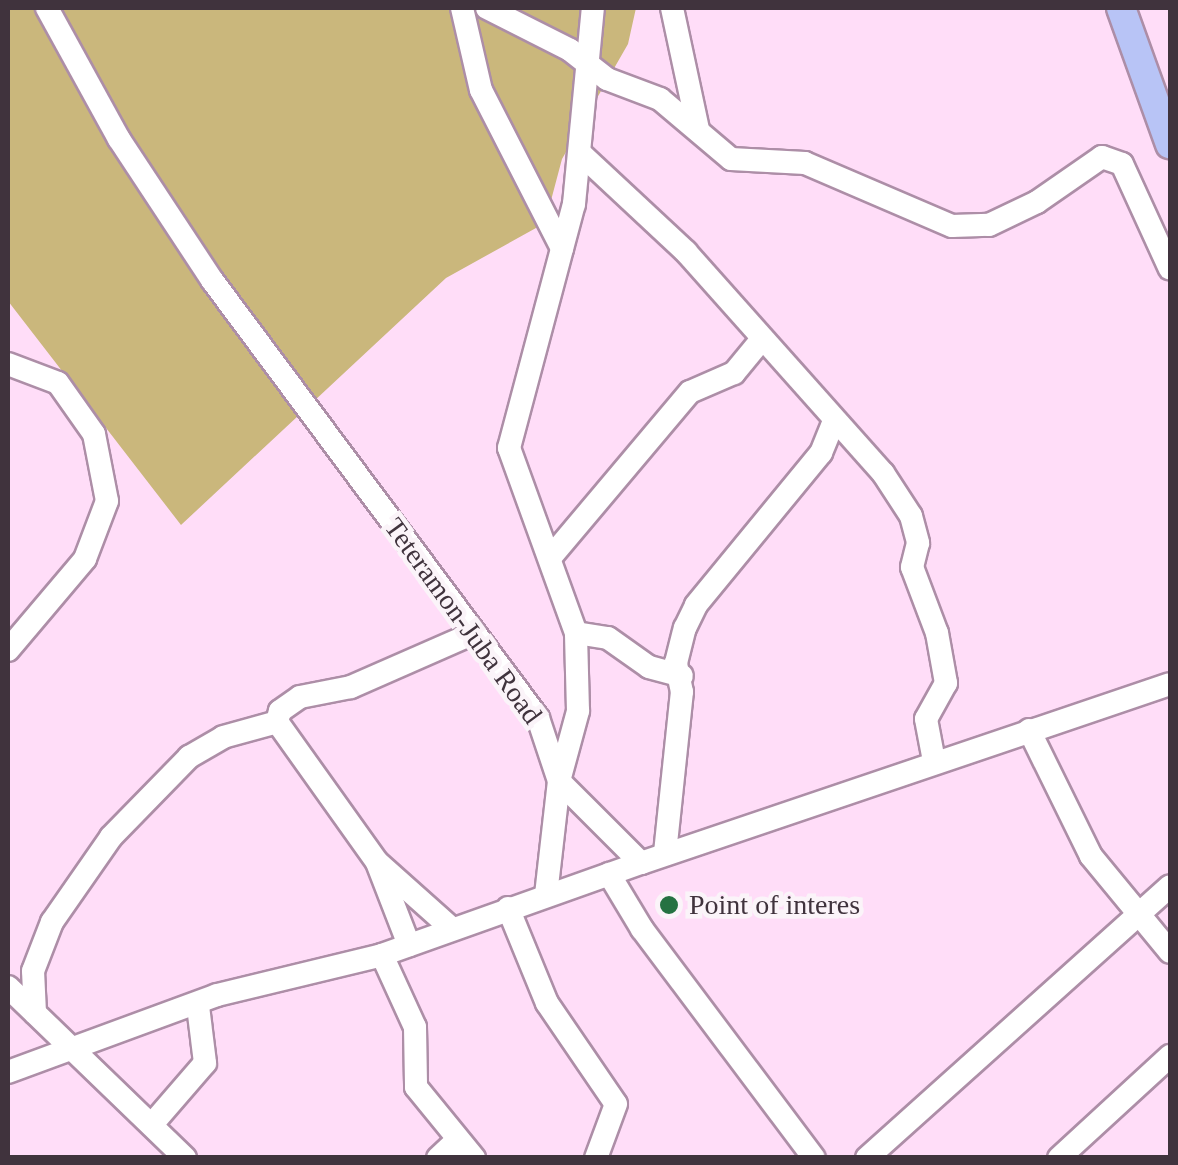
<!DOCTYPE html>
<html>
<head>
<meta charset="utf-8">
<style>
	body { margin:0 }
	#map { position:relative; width:1178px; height:1165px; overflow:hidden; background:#ffddf8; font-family:"Times New Roman",serif }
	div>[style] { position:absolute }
	.green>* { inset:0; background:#cab77c }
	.roads { filter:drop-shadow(2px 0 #ad8ea7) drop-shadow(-2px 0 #ad8ea7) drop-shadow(0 2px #ad8ea7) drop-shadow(0 -2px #ad8ea7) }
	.minor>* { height:22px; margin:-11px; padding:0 11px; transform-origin:11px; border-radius:11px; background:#fff }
	.major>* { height:28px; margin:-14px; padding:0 14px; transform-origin:14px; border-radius:14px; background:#b8c4f6 }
	.dots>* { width:28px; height:28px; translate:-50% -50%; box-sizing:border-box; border:5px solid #fbf4f9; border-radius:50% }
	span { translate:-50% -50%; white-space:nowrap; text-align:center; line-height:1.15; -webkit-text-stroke:9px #fbf4f9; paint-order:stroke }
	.street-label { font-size:28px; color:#40333d }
	.poi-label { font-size:28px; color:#40333d }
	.left { translate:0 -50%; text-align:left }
	.frame { position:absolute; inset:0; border:10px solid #40333d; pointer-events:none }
</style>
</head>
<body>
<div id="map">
	<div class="green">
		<div style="clip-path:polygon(8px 8px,636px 8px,628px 44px,562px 159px,545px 223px,446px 278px,181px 525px,8px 301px)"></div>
	</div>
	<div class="roads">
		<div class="minor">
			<div style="left:47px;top:8px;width:149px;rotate:61.2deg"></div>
			<div style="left:119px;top:139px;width:169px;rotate:56.6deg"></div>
			<div style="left:212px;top:280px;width:546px;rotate:53.34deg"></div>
			<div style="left:538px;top:718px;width:66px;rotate:71.6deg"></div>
			<div style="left:559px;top:781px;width:116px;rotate:45deg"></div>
			<div style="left:641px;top:863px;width:558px;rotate:-18.69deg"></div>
			<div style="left:462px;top:8px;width:84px;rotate:77deg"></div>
			<div style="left:481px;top:90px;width:178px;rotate:62.9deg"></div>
			<div style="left:487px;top:8px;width:93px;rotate:26.8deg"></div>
			<div style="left:570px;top:50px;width:47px;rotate:38.1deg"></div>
			<div style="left:607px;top:79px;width:57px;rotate:20.7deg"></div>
			<div style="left:660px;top:99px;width:93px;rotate:40.2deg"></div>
			<div style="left:731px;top:159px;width:74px;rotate:3.1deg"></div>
			<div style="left:805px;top:163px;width:160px;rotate:23.2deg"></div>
			<div style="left:952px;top:226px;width:37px;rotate:-2deg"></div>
			<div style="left:989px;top:225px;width:53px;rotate:-25.6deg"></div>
			<div style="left:1037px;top:202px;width:79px;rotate:-34.7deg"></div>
			<div style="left:1102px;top:157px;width:21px;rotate:19deg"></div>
			<div style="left:1122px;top:164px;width:115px;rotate:65.4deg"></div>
			<div style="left:672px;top:8px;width:124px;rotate:77.9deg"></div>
			<div style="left:580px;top:153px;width:145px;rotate:43deg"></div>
			<div style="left:686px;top:252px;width:296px;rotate:48.3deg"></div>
			<div style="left:883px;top:473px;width:51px;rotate:56.9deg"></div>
			<div style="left:911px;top:516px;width:28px;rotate:75deg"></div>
			<div style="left:918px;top:543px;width:25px;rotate:104deg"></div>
			<div style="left:912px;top:567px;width:71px;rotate:69.3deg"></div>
			<div style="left:937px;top:633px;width:51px;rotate:79.8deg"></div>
			<div style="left:946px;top:683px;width:41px;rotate:119.1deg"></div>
			<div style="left:926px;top:719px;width:43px;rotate:79.2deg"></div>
			<div style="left:8px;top:364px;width:53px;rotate:20.8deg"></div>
			<div style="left:58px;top:383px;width:62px;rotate:54.8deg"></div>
			<div style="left:94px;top:434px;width:68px;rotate:79deg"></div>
			<div style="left:107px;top:501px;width:62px;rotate:110.8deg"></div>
			<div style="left:85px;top:559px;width:119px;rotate:130.2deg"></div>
			<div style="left:550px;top:558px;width:217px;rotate:-49.9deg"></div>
			<div style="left:690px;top:392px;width:48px;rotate:-23.4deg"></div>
			<div style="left:734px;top:373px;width:44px;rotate:-50.5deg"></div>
			<div style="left:576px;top:633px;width:32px;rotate:9deg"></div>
			<div style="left:608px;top:638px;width:50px;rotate:35.3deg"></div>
			<div style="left:649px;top:667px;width:34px;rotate:15deg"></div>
			<div style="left:1029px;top:730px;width:140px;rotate:63.8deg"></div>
			<div style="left:1091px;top:856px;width:124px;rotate:50.5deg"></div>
			<div style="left:665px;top:853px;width:162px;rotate:-84deg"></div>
			<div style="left:682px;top:692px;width:30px;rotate:-102deg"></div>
			<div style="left:676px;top:663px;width:36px;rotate:-76deg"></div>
			<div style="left:685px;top:628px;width:25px;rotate:-64deg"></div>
			<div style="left:696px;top:605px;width:197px;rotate:-50.6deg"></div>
			<div style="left:821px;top:453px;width:32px;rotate:-68deg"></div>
			<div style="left:378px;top:865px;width:86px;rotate:68.8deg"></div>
			<div style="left:609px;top:874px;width:64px;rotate:59deg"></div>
			<div style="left:642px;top:929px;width:286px;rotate:53.1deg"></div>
			<div style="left:546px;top:895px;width:115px;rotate:-83.5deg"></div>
			<div style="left:559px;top:781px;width:73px;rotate:-74.8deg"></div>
			<div style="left:578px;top:711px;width:78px;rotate:-91.5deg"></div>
			<div style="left:576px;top:633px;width:197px;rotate:-109.9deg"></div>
			<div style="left:509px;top:448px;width:253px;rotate:-75.1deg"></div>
			<div style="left:574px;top:204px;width:197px;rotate:-84.5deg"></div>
			<div style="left:508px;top:908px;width:103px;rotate:67.7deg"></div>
			<div style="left:547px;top:1003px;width:122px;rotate:55.7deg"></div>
			<div style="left:616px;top:1104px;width:58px;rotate:110.3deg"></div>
			<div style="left:450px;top:927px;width:98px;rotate:-138.3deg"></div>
			<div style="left:377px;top:862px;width:172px;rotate:-125.5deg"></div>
			<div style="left:277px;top:722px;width:11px;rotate:-75deg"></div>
			<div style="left:280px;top:711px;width:24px;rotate:-35deg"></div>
			<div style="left:300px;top:697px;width:52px;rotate:-11.1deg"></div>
			<div style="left:351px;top:687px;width:134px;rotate:-23.7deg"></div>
			<div style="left:382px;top:955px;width:79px;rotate:65.4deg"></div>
			<div style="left:415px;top:1027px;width:60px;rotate:89deg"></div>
			<div style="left:416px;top:1087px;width:92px;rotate:50.8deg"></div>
			<div style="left:8px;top:987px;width:246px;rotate:44deg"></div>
			<div style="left:35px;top:1013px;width:42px;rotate:-92.7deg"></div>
			<div style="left:33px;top:971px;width:53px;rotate:-68.8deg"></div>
			<div style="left:52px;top:922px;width:103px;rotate:-55.2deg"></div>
			<div style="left:111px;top:837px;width:112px;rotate:-45.7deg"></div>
			<div style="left:189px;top:757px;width:39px;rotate:-30deg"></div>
			<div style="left:223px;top:737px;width:56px;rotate:-15.5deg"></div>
			<div style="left:8px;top:1072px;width:223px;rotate:-20.2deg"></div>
			<div style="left:217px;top:995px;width:170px;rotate:-13.6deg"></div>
			<div style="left:382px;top:955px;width:275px;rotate:-19.6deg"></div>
			<div style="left:154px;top:1122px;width:78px;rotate:-49.2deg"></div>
			<div style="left:205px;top:1063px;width:57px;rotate:-97deg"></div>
			<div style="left:438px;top:1158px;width:26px;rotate:-43deg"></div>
			<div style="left:867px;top:1158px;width:407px;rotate:-41.9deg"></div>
			<div style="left:1059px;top:1158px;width:151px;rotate:-42.6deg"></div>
		</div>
		<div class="major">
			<div style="left:1121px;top:8px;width:145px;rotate:70.2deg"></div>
		</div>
	</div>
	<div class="dots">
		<div style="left:669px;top:905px;background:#257242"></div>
	</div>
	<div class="street-label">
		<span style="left:463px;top:621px;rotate:54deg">Teteramon-Juba Road</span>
	</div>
	<div class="poi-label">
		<span class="left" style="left:689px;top:905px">Point of interes</span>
	</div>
	<div class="frame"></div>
</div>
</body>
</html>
